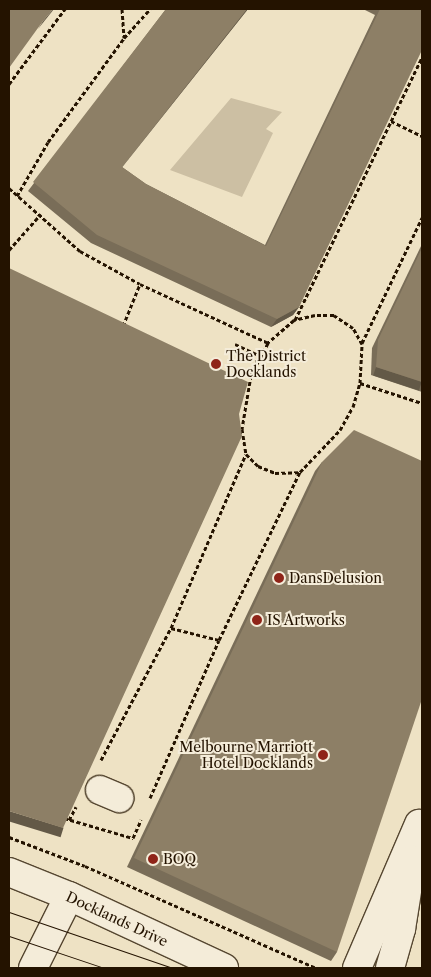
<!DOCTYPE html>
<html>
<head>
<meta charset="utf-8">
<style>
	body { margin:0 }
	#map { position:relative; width:431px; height:977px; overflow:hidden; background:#eee2c4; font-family:"Libre Caslon Text",serif }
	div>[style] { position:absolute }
	.green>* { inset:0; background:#ccbfa3 }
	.path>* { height:3px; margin-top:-1.5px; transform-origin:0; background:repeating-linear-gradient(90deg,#241300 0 4px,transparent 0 6.5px) }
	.roads { filter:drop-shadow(1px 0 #564731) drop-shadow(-1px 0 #564731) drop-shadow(0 1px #564731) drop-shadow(0 -1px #564731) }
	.street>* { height:28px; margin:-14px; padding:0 14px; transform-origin:14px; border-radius:14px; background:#f4ecd9 }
	.secondary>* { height:28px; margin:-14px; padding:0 14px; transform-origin:14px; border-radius:14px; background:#f4ecd9 }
	.tram>* { height:1px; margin:-0.5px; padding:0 0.5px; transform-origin:0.5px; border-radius:0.5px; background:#241300 }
	.wall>* { inset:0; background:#796d58 }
	.shaded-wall>* { inset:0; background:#635947; transform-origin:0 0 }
	.building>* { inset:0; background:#8d7f66 }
	.dots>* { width:14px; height:14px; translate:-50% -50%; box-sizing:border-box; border:2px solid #f4ecd9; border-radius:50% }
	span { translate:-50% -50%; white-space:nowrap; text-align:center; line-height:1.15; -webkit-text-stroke:4px #f4ecd9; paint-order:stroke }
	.poi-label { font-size:14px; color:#241300 }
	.left { translate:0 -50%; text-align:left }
	.right { translate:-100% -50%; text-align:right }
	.street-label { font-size:14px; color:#241300 }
	.frame { position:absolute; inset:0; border:10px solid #241300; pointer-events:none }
</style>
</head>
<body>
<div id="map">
	<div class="green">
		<div style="clip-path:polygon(231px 98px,282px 112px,266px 129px,273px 133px,242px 197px,170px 170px)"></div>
	</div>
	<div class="path">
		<div style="left:122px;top:9px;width:29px;rotate:86deg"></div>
		<div style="left:9px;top:84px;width:94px;rotate:-53.3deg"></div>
		<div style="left:391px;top:121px;width:34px;rotate:26deg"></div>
		<div style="left:9px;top:188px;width:95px;rotate:41.6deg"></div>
		<div style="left:80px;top:251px;width:68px;rotate:28.8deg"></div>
		<div style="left:140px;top:284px;width:141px;rotate:24.7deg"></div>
		<div style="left:17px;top:196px;width:62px;rotate:-60.1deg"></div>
		<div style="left:48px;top:142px;width:129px;rotate:-53.8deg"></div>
		<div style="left:124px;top:38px;width:39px;rotate:-48deg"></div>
		<div style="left:9px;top:250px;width:48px;rotate:-48.4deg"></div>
		<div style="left:295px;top:320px;width:292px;rotate:-64.2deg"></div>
		<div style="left:123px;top:326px;width:45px;rotate:-68deg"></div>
		<div style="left:362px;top:343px;width:139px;rotate:-64.4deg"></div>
		<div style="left:235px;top:344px;width:29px;rotate:25deg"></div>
		<div style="left:231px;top:351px;width:29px;rotate:22deg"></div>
		<div style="left:360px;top:383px;width:65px;rotate:17.9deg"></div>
		<div style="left:171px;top:628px;width:49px;rotate:14deg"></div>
		<div style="left:101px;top:760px;width:149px;rotate:-62.1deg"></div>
		<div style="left:171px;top:628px;width:189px;rotate:-66.7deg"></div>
		<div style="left:150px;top:798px;width:172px;rotate:-66.4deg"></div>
		<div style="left:219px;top:640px;width:187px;rotate:-64.3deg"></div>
		<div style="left:300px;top:472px;width:58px;rotate:-46.4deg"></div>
		<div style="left:340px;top:430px;width:26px;rotate:-61deg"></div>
		<div style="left:353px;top:407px;width:25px;rotate:-74deg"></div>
		<div style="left:360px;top:383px;width:39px;rotate:-87deg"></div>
		<div style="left:362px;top:344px;width:18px;rotate:-119deg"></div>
		<div style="left:353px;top:328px;width:23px;rotate:-146deg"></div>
		<div style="left:334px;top:315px;width:19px;rotate:180deg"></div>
		<div style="left:315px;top:315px;width:22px;rotate:167deg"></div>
		<div style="left:294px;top:320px;width:35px;rotate:139deg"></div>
		<div style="left:268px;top:343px;width:36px;rotate:118deg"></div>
		<div style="left:251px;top:375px;width:55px;rotate:99.5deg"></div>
		<div style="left:242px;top:429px;width:25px;rotate:81deg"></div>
		<div style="left:246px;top:454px;width:17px;rotate:45deg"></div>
		<div style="left:258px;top:466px;width:18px;rotate:22deg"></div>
		<div style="left:275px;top:473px;width:25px;rotate:-2deg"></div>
		<div style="left:64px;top:818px;width:72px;rotate:16.2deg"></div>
		<div style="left:133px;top:838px;width:20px;rotate:-66deg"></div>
		<div style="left:69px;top:820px;width:15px;rotate:-62deg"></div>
		<div style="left:9px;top:837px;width:81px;rotate:20.9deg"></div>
		<div style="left:85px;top:866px;width:253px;rotate:23.8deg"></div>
	</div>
	<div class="roads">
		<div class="street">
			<div style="left:100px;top:790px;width:21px;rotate:23deg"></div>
			<div style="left:33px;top:968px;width:80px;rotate:-63.4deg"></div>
			<div style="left:357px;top:968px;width:157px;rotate:-66.7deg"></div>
			<div style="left:390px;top:968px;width:41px;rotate:-74.2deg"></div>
			<div style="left:401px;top:929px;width:70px;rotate:-80.9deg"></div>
		</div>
		<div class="secondary">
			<div style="left:9px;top:872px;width:65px;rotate:21.8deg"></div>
			<div style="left:69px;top:896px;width:171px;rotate:24.9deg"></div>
		</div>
	</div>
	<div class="tram">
		<div style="left:9px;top:912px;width:173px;rotate:18.9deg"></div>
		<div style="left:9px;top:936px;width:100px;rotate:18.6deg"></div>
	</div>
	<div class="wall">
		<div style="clip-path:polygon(166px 9px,248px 9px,122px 167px,146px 184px,265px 245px,375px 15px,363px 9px,422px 9px,299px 307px,293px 315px,271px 327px,91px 243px,28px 191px)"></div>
		<div style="clip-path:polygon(422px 244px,422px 392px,371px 375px,372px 348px)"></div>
		<div style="clip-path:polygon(322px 462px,337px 952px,331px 961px,127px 867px,315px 471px)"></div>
	</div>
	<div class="shaded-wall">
		<div style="clip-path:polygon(53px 9px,54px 9px,38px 29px,43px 21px)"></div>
		<div style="clip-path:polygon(247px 9px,248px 9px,116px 175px,122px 167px)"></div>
		<div style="clip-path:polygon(299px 307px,293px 315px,271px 327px,277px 319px)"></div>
		<div style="left:376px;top:367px;width:48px;height:9px;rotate:18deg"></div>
		<div style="left:9px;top:811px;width:57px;height:10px;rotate:17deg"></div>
	</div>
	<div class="building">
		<div style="clip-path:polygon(9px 9px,53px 9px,43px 21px,9px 68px)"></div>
		<div style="clip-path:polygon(166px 9px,247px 9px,122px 167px,146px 184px,266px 246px,380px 9px,422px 9px,422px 50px,299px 307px,277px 319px,97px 235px,33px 182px)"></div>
		<div style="clip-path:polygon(422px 248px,422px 382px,376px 367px,378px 340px)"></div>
		<div style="clip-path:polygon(9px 268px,248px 382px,239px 414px,242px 436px,63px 828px,9px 811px)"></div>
		<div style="clip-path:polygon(354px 430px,422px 461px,422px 699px,337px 952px,134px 858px,322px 462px)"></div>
	</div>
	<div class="dots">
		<div style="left:216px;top:364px;background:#8f2418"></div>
		<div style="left:279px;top:578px;background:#8f2418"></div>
		<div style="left:257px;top:620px;background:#8f2418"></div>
		<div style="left:323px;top:755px;background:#8f2418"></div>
		<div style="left:153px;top:859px;background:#8f2418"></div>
	</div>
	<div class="poi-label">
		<span class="left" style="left:226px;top:364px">The District<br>Docklands</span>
		<span class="left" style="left:289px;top:578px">DansDelusion</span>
		<span class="left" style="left:267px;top:620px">IS Artworks</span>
		<span class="right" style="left:313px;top:755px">Melbourne Marriott<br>Hotel Docklands</span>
		<span class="left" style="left:163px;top:859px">BOQ</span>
	</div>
	<div class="street-label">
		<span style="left:117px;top:919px;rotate:25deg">Docklands Drive</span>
	</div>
	<div class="frame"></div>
</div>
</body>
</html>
